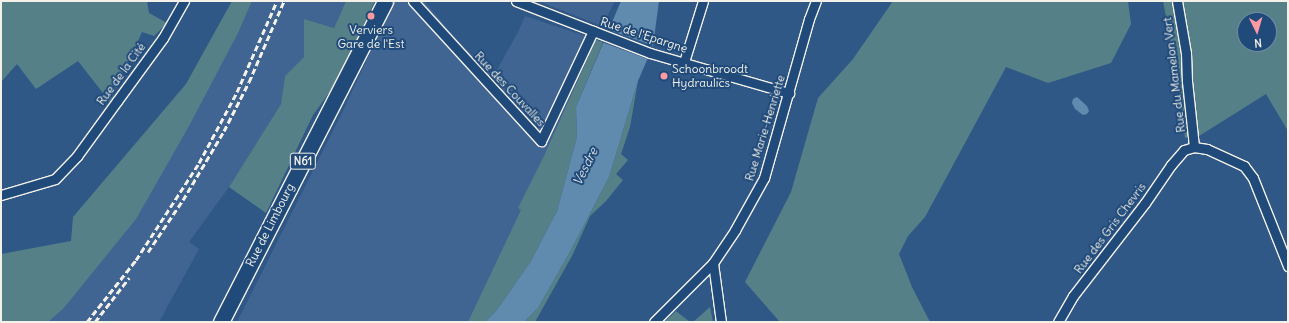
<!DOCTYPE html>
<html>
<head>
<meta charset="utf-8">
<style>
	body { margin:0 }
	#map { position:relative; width:1289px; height:323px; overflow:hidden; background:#305887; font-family:Delius,sans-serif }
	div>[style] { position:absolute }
	.built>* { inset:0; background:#416592 }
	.green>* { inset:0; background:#568087 }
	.water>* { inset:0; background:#608aae }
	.pier>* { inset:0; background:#305887; transform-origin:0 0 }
	.roads { filter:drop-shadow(1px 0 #f4f1e8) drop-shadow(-1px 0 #f4f1e8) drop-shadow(0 1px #f4f1e8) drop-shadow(0 -1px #f4f1e8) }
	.street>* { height:9px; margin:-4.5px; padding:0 4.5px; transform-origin:4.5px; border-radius:4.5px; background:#1f4a7a }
	.primary>* { height:15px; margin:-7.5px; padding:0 7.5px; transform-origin:7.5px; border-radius:7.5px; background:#1f4a7a }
	.rail>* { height:3px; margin-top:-1.5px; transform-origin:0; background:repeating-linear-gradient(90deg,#f4f1e8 0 6px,transparent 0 9px) }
	.dots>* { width:11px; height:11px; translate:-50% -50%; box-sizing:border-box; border:2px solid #1f4a7a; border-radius:50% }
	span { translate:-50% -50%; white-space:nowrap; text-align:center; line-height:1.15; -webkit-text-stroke:4px #1f4a7a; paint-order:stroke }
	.shield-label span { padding:1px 3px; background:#1f4a7a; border:1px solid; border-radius:3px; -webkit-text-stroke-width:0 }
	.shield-label { font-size:11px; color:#f4f1e8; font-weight:700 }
	.poi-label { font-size:12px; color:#f4f1e8 }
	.left { translate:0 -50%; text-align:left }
	.street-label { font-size:12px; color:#f4f1e8 }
	.water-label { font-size:13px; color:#d6dcdc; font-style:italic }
	.frame { position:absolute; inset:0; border:2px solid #f4f1e8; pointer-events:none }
	.north { position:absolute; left:1237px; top:12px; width:40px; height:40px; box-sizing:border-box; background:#1f4a7a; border:1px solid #748da6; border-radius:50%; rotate:175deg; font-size:11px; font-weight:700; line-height:16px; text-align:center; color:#f4f1e8 }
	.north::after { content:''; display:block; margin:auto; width:14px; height:18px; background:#ff9aa2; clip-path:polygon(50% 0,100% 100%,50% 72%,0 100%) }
</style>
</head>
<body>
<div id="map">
	<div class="built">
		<div style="clip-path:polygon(252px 1px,346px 1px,334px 28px,304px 19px,304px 57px,285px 76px,281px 104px,229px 187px,189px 242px,199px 249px,159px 322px,48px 322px,63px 309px,239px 31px)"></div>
		<div style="clip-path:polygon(394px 1px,424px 1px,455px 38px,493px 77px,519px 30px,525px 16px,603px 42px,485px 322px,237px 322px,343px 111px)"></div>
		<div style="clip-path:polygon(538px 1px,615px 1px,602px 26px)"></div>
	</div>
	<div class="green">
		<div style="clip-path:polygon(1px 1px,147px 1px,149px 13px,167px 23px,154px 36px,142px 32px,110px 102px,78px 61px,36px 89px,17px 64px,1px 82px)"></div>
		<div style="clip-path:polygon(232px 1px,252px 1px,239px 31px,189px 126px,136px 219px,63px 309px,48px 322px,1px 322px,1px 254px,71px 241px,73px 217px,186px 84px)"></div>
		<div style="clip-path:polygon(346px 1px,375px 1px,337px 82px,313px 115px,266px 213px,229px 187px,281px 104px,285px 76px,304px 57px,304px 19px,334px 28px)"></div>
		<div style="clip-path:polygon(893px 1px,1128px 1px,1131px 24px,1111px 63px,1048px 83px,1006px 67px,925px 217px,908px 236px,899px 254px,912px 287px,930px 322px,780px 322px,745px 282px,791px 192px,818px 98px,853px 59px)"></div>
		<div style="clip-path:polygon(evenodd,1163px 1px,1288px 1px,1288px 131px,1266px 94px,1199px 136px,1185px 138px,1179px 87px,1163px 1px,1245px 20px,1269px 20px,1269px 44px,1245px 44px,1245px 20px)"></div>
		<div style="clip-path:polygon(596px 40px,603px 42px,576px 107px,577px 137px,557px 211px,531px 261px,497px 310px,485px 322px,468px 322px,521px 210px,518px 208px,544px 156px)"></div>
		<div style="clip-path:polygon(638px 81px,630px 127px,621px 154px,628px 160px,616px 174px,623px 180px,606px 201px,590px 216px,573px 254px,535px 322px,524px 322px,538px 308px,571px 250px,609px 177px)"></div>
		<div style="clip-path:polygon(710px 307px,713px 322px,693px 322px)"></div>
		<div style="clip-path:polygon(676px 311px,690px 322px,664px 322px)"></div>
	</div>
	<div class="water">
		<div style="clip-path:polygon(621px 1px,659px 1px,653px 46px,638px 81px,609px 177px,571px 250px,538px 308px,524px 322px,485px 322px,497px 310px,531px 261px,557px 211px,577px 137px,576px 107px)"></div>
		<div style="clip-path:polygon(1077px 97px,1087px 106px,1089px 111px,1087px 114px,1083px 115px,1075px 109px,1072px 103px,1073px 99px)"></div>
	</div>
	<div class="pier">
		<div style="left:607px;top:29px;width:49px;height:14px;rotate:20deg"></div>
	</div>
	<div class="roads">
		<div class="street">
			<div style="left:413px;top:1px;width:190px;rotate:47.6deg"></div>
			<div style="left:541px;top:141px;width:122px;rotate:-64.7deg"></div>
			<div style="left:516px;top:1px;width:144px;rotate:21.2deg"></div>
			<div style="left:650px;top:53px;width:145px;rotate:16.1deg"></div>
			<div style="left:1177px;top:1px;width:53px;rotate:80.2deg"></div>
			<div style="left:1186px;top:53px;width:28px;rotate:88deg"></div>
			<div style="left:1187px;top:81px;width:66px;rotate:83.9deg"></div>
			<div style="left:684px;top:62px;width:64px;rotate:-72.7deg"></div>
			<div style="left:1px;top:195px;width:56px;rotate:-16.5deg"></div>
			<div style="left:55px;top:179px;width:32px;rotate:-46deg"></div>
			<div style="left:77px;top:156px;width:68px;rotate:-54deg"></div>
			<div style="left:117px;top:101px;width:78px;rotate:-53.9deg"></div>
			<div style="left:163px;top:38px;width:43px;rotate:-60.4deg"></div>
			<div style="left:713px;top:263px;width:60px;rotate:82.3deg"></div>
			<div style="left:654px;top:322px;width:83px;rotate:-45deg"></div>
			<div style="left:713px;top:263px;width:40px;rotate:-56deg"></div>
			<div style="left:735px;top:230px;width:60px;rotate:-60.9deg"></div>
			<div style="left:764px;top:178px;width:165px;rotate:-74.2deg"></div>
			<div style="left:809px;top:19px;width:19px;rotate:-69deg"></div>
			<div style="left:1058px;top:322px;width:30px;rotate:-60deg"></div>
			<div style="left:1073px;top:296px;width:118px;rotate:-52.3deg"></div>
			<div style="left:1145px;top:203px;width:46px;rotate:-55.6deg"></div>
			<div style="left:1171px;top:165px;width:20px;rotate:-49deg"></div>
			<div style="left:1184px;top:150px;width:10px;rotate:-17deg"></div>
			<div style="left:1194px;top:147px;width:13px;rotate:9deg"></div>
			<div style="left:1207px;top:149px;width:41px;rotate:24.7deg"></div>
			<div style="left:1244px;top:166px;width:15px;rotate:53deg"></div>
			<div style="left:1253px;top:178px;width:95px;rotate:68.3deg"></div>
		</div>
		<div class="primary">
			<div style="left:221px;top:322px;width:360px;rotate:-62.9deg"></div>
		</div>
	</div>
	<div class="rail">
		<div style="left:148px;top:252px;width:63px;rotate:-56.1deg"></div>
		<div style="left:183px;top:200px;width:80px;rotate:-59.3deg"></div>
		<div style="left:224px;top:131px;width:55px;rotate:-63deg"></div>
		<div style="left:249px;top:82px;width:88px;rotate:-66.6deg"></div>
		<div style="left:87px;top:322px;width:79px;rotate:-51.7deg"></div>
		<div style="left:136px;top:260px;width:116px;rotate:-57deg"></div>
		<div style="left:199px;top:163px;width:81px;rotate:-61.8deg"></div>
		<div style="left:237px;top:92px;width:99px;rotate:-66.3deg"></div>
		<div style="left:95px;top:322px;width:56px;rotate:-52.3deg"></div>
	</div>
	<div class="dots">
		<div style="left:371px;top:16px;background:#ff9aa2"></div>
		<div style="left:664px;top:76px;background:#ff9aa2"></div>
	</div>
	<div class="shield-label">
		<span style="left:303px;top:161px">N61</span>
	</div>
	<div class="poi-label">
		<span style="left:371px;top:37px">Verviers<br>Gare de l'Est</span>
		<span class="left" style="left:672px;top:76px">Schoonbroodt<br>Hydraulics</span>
	</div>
	<div class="street-label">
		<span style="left:644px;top:35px;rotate:18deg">Rue de l'Epargne</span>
		<span style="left:121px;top:74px;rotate:-54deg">Rue de la Cité</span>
		<span style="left:1174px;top:75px;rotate:-97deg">Rue du Mamelon Vert</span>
		<span style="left:510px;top:89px;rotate:47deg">Rue des Couvalles</span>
		<span style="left:765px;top:128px;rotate:-73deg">Rue Marie-Henriette</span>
		<span style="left:270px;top:225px;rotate:-63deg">Rue de Limbourg</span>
		<span style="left:1110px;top:228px;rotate:-53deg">Rue des Gris Chevris</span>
	</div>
	<div class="water-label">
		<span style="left:586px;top:167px;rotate:-64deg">Vesdre</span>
	</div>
	<div class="frame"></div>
	<div class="north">N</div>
</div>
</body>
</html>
